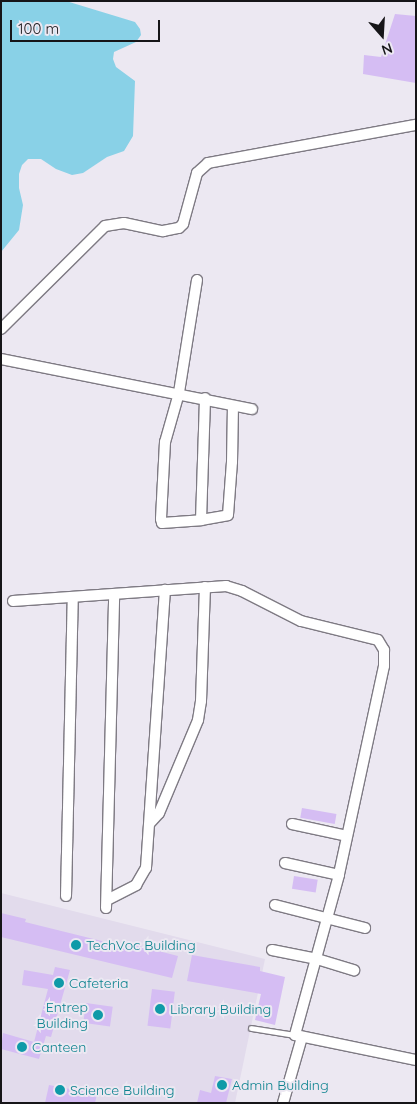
<!DOCTYPE html>
<html>
<head>
<meta charset="utf-8">
<style>
	body { margin:0 }
	#map { position:relative; width:417px; height:1104px; overflow:hidden; background:#ece8f2; font-family:Quicksand,sans-serif }
	div>[style] { position:absolute }
	.built>* { inset:0; background:#e2dbec }
	.water>* { inset:0; background:#89d1e7 }
	.building>* { inset:0; background:#d5bdf3; transform-origin:0 0 }
	.roads { filter:drop-shadow(1px 0 #7e7a83) drop-shadow(-1px 0 #7e7a83) drop-shadow(0 1px #7e7a83) drop-shadow(0 -1px #7e7a83) }
	.service>* { height:5px; margin:-2.5px; padding:0 2.5px; transform-origin:2.5px; border-radius:2.5px; background:#fff }
	.minor>* { height:10px; margin:-5px; padding:0 5px; transform-origin:5px; border-radius:5px; background:#fff }
	.dots>* { width:14px; height:14px; translate:-50% -50%; box-sizing:border-box; border:2px solid #ece8f2; border-radius:50% }
	span { translate:-50% -50%; white-space:nowrap; text-align:center; line-height:1.15; -webkit-text-stroke:4px #ece8f2; paint-order:stroke }
	.culture-label { font-size:14px; color:#0d838f }
	.left { translate:0 -50%; text-align:left }
	.right { translate:-100% -50%; text-align:right }
	.frame { position:absolute; inset:0; border:2px solid #161518; pointer-events:none }
	.north { position:absolute; left:357px; top:10px; width:50px; height:50px; -webkit-text-stroke:4px #ece8f2; paint-order:stroke; rotate:161deg; font-size:14px; font-weight:700; line-height:20px; text-align:center; color:#161518 }
	.north::after { content:''; display:block; margin:auto; width:18px; height:22px; background:#161518; clip-path:polygon(50% 0,100% 100%,50% 72%,0 100%) }
	.scale { position:absolute; left:10px; top:20px; width:150px; height:22px; box-sizing:border-box; border:2px solid #161518; border-top:0; padding-left:6px; font-size:15px; line-height:18px; white-space:nowrap; color:#161518; -webkit-text-stroke:4px #ece8f2; paint-order:stroke }
</style>
</head>
<body>
<div id="map">
	<div class="built">
		<div style="clip-path:polygon(1px 893px,265px 959px,235px 1103px,1px 1103px)"></div>
	</div>
	<div class="water">
		<div style="clip-path:polygon(1px 1px,66px 1px,135px 22px,140px 29px,141px 35px,136px 42px,114px 52px,113px 59px,116px 67px,135px 81px,133px 136px,124px 151px,107px 157px,83px 173px,72px 175px,56px 169px,41px 159px,28px 159px,22px 165px,19px 174px,19px 188px,23px 205px,19px 230px,1px 252px)"></div>
	</div>
	<div class="building">
		<div style="clip-path:polygon(395px 14px,416px 16px,416px 83px,363px 74px,364px 55px,381px 57px)"></div>
		<div style="left:302px;top:808px;width:35px;height:10px;rotate:10deg"></div>
		<div style="left:294px;top:876px;width:24px;height:13px;rotate:9deg"></div>
		<div style="clip-path:polygon(1px 913px,26px 919px,25px 922px,134px 949px,135px 945px,178px 956px,172px 978px,1px 937px)"></div>
		<div style="clip-path:polygon(192px 955px,260px 967px,260px 971px,285px 977px,275px 1025px,255px 1020px,261px 994px,187px 981px)"></div>
		<div style="clip-path:polygon(55px 967px,70px 970px,51px 1037px,46px 1036px,39px 1059px,1px 1049px,3px 1033px,34px 1042px,48px 989px,22px 985px,24px 970px,53px 975px)"></div>
		<div style="left:152px;top:989px;width:23px;height:37px;rotate:7deg"></div>
		<div style="left:86px;top:1003px;width:27px;height:20px;rotate:8deg"></div>
		<div style="clip-path:polygon(215px 1076px,232px 1079px,226px 1103px,197px 1103px,200px 1090px,211px 1093px)"></div>
		<div style="clip-path:polygon(49px 1085px,97px 1094px,95px 1103px,45px 1103px)"></div>
	</div>
	<div class="roads">
		<div class="service">
			<div style="left:251px;top:1028px;width:45px;rotate:9deg"></div>
		</div>
		<div class="minor">
			<div style="left:197px;top:280px;width:114px;rotate:99.1deg"></div>
			<div style="left:179px;top:393px;width:51px;rotate:105.9deg"></div>
			<div style="left:165px;top:442px;width:77px;rotate:93deg"></div>
			<div style="left:161px;top:519px;width:4px;rotate:76deg"></div>
			<div style="left:162px;top:523px;width:39px;rotate:-4deg"></div>
			<div style="left:201px;top:520px;width:27px;rotate:-10deg"></div>
			<div style="left:228px;top:515px;width:53px;rotate:-85.7deg"></div>
			<div style="left:232px;top:462px;width:56px;rotate:-89deg"></div>
			<div style="left:1px;top:329px;width:146px;rotate:-44.7deg"></div>
			<div style="left:105px;top:226px;width:19px;rotate:-9deg"></div>
			<div style="left:124px;top:223px;width:40px;rotate:12deg"></div>
			<div style="left:163px;top:231px;width:16px;rotate:-11deg"></div>
			<div style="left:179px;top:228px;width:6px;rotate:-45deg"></div>
			<div style="left:183px;top:224px;width:53px;rotate:-74.6deg"></div>
			<div style="left:197px;top:173px;width:15px;rotate:-42deg"></div>
			<div style="left:208px;top:163px;width:211px;rotate:-10.4deg"></div>
			<div style="left:1px;top:359px;width:256px;rotate:11.3deg"></div>
			<div style="left:201px;top:520px;width:122px;rotate:-88.1deg"></div>
			<div style="left:13px;top:601px;width:214px;rotate:-4deg"></div>
			<div style="left:226px;top:586px;width:17px;rotate:17deg"></div>
			<div style="left:242px;top:591px;width:66px;rotate:27deg"></div>
			<div style="left:301px;top:621px;width:79px;rotate:13.9deg"></div>
			<div style="left:378px;top:640px;width:12px;rotate:59deg"></div>
			<div style="left:384px;top:650px;width:16px;rotate:90deg"></div>
			<div style="left:384px;top:666px;width:214px;rotate:102.2deg"></div>
			<div style="left:150px;top:823px;width:13px;rotate:-48deg"></div>
			<div style="left:159px;top:813px;width:101px;rotate:-67.2deg"></div>
			<div style="left:198px;top:720px;width:19px;rotate:-81deg"></div>
			<div style="left:201px;top:701px;width:114px;rotate:-88deg"></div>
			<div style="left:292px;top:824px;width:56px;rotate:12.3deg"></div>
			<div style="left:285px;top:863px;width:55px;rotate:12.5deg"></div>
			<div style="left:339px;top:875px;width:166px;rotate:105.4deg"></div>
			<div style="left:295px;top:1035px;width:124px;rotate:11.7deg"></div>
			<div style="left:66px;top:896px;width:299px;rotate:-88.7deg"></div>
			<div style="left:107px;top:900px;width:33px;rotate:-27deg"></div>
			<div style="left:136px;top:885px;width:20px;rotate:-60deg"></div>
			<div style="left:146px;top:868px;width:279px;rotate:-86.1deg"></div>
			<div style="left:275px;top:905px;width:93px;rotate:14.3deg"></div>
			<div style="left:106px;top:908px;width:314px;rotate:-88.5deg"></div>
			<div style="left:272px;top:950px;width:46px;rotate:11.3deg"></div>
			<div style="left:317px;top:959px;width:39px;rotate:17deg"></div>
			<div style="left:283px;top:1103px;width:69px;rotate:-73.9deg"></div>
		</div>
	</div>
	<div class="dots">
		<div style="left:76px;top:945px;background:#0f9aa8"></div>
		<div style="left:59px;top:983px;background:#0f9aa8"></div>
		<div style="left:160px;top:1009px;background:#0f9aa8"></div>
		<div style="left:98px;top:1015px;background:#0f9aa8"></div>
		<div style="left:22px;top:1047px;background:#0f9aa8"></div>
		<div style="left:222px;top:1085px;background:#0f9aa8"></div>
		<div style="left:60px;top:1090px;background:#0f9aa8"></div>
	</div>
	<div class="culture-label">
		<span class="left" style="left:86px;top:945px">TechVoc Building</span>
		<span class="left" style="left:69px;top:983px">Cafeteria</span>
		<span class="right" style="left:88px;top:1015px">Entrep<br>Building</span>
		<span class="left" style="left:170px;top:1009px">Library Building</span>
		<span class="left" style="left:32px;top:1047px">Canteen</span>
		<span class="left" style="left:232px;top:1085px">Admin Building</span>
		<span class="left" style="left:70px;top:1090px">Science Building</span>
	</div>
	<div class="frame"></div>
	<div class="north">N</div>
	<div class="scale">100 m</div>
</div>
</body>
</html>
